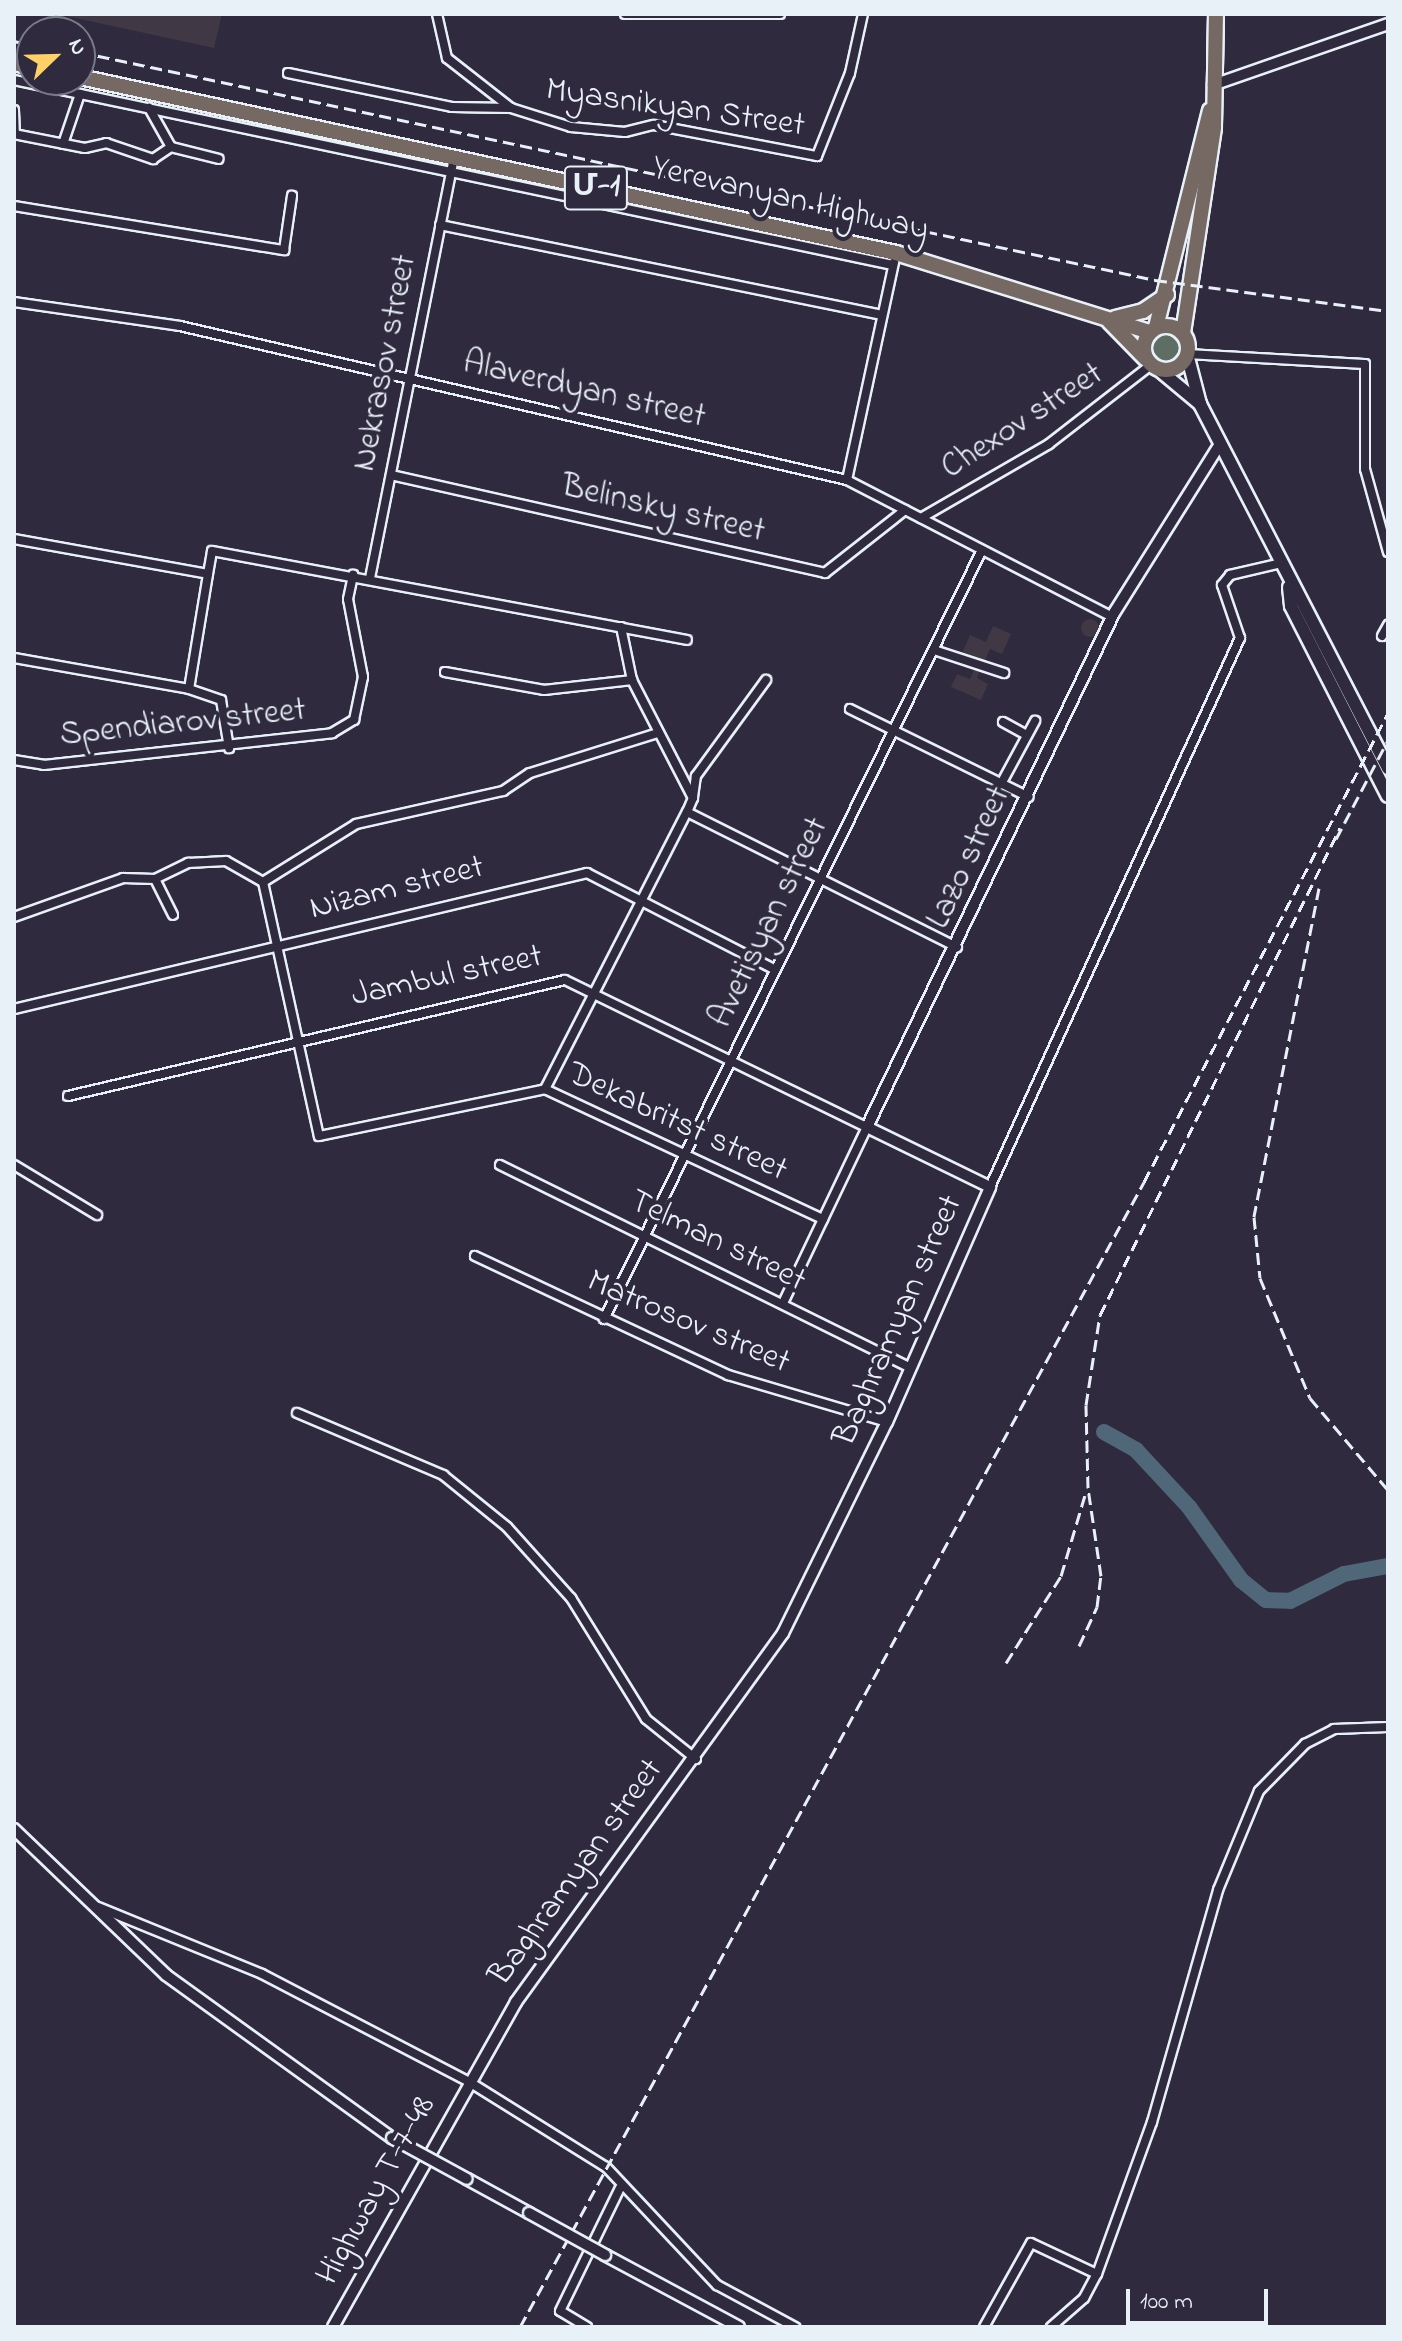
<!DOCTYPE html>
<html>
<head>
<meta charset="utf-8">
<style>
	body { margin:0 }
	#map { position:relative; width:1402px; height:2341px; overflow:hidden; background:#2f2a3d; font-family:"Indie Flower","Noto Sans Armenian",sans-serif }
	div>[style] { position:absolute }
	.built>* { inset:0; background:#403844 }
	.round { border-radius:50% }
	.green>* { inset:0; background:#5e6e65 }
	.river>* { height:16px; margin:-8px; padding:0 8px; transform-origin:8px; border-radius:8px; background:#4f6779 }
	.roads { filter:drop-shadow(2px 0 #e8f1f8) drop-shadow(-2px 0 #e8f1f8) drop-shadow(0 2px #e8f1f8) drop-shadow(0 -2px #e8f1f8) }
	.minor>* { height:8px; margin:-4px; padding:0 4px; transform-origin:4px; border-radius:4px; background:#2f2a3d }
	.tertiary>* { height:10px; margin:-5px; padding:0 5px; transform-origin:5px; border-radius:5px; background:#2f2a3d }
	.secondary>* { height:12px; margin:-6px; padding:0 6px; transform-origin:6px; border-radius:6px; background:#2f2a3d }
	.trunk>* { height:14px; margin:-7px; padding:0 7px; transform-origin:7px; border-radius:7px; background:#766964 }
	.trunk>.ring { margin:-7px; padding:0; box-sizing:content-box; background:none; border:14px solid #766964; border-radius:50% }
	.rail>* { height:3px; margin-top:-1.5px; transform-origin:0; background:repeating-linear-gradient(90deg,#e8f1f8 0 12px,transparent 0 18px) }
	.bridges { filter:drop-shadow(2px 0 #e8f1f8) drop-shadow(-2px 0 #e8f1f8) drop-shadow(0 2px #e8f1f8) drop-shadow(0 -2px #e8f1f8) }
	.tertiary-bridge>* { height:10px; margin:-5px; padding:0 5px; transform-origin:5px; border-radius:5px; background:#2f2a3d }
	span { translate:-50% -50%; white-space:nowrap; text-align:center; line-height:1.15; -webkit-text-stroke:8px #2f2a3d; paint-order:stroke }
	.shield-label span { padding:2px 6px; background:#2f2a3d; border:2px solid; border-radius:6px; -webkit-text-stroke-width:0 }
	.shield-label { font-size:32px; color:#e8f1f8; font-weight:700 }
	.street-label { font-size:34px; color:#e8f1f8 }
	.frame { position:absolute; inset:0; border:16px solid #e8f1f8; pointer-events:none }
	.north { position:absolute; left:16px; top:16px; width:80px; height:80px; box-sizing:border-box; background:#2f2a3d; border:2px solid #797a88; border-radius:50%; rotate:67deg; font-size:22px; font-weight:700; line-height:32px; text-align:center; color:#e8f1f8 }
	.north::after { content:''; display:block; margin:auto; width:28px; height:36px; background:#ffd166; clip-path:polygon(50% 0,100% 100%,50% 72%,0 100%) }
	.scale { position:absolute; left:1126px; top:2289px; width:142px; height:36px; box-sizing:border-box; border:4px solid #e8f1f8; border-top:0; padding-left:10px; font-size:24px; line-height:28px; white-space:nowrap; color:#e8f1f8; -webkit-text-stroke:6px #2f2a3d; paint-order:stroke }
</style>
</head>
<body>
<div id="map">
	<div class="built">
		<div style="clip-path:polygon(57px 14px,222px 14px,214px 48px)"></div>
		<div class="round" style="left:1081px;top:619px;width:18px;height:18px"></div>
		<div style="clip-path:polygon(993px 626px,1011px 634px,1002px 654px,990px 649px,977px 678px,988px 684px,981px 700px,951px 687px,957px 674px,970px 679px,978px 661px,962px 653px,970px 635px,986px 642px)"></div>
	</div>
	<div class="green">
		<div class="round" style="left:1152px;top:333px;width:28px;height:28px"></div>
	</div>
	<div class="river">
		<div style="left:1104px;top:1432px;width:37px;rotate:29deg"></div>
		<div style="left:1136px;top:1450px;width:78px;rotate:47.1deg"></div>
		<div style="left:1189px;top:1507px;width:90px;rotate:54.5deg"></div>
		<div style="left:1241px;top:1580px;width:32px;rotate:39deg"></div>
		<div style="left:1266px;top:1600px;width:24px;rotate:2deg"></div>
		<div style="left:1290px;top:1601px;width:60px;rotate:-26.6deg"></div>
		<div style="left:1344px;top:1574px;width:45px;rotate:-10.3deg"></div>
	</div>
	<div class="roads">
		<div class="minor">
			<div style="left:437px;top:14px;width:45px;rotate:77.2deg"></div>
			<div style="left:447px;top:58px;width:81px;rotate:38deg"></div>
			<div style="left:511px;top:108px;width:63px;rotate:17.6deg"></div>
			<div style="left:571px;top:127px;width:54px;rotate:5.3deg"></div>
			<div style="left:625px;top:132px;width:30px;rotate:-14deg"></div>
			<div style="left:654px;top:125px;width:166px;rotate:10.8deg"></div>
			<div style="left:817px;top:156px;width:89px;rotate:-68.3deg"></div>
			<div style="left:850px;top:73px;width:60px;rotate:-77.6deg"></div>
			<div style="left:625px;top:14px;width:155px"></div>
			<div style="left:288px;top:73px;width:167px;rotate:11.7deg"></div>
			<div style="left:452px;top:107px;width:59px;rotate:1deg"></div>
			<div style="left:14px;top:80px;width:898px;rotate:11.89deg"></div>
			<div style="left:14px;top:110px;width:24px;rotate:88deg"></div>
			<div style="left:14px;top:134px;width:72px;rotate:11.2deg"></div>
			<div style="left:85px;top:148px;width:22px;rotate:-13deg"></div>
			<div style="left:106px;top:143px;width:50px;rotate:18.8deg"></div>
			<div style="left:153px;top:159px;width:22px;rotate:-34deg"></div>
			<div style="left:171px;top:147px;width:45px;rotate:-119.4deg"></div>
			<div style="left:63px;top:144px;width:53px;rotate:-71.2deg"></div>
			<div style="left:171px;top:147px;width:49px;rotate:14deg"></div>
			<div style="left:14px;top:206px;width:274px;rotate:9.3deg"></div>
			<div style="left:284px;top:250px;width:55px;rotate:-81.6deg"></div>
			<div style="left:440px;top:225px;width:450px;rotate:11.5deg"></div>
			<div style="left:14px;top:302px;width:168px;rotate:8.2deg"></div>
			<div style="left:180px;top:326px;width:685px;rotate:13deg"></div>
			<div style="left:847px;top:480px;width:299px;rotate:27.3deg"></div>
			<div style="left:1187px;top:354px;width:178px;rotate:3.2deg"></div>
			<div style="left:1365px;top:364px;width:105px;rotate:90deg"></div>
			<div style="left:1365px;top:469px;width:86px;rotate:74.5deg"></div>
			<div style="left:391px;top:475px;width:445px;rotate:12.7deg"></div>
			<div style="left:825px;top:573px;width:102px;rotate:-38.2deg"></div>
			<div style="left:847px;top:480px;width:223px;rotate:-77.8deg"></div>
			<div style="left:921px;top:518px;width:148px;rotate:-30deg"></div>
			<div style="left:1049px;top:444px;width:129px;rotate:-37.8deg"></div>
			<div style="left:14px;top:539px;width:197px;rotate:10.2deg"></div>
			<div style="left:208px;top:574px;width:23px;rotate:-80deg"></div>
			<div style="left:212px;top:551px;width:483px;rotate:10.6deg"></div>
			<div style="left:370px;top:578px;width:428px;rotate:-78.7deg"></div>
			<div style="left:621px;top:627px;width:54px;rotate:78.3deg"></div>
			<div style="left:632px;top:680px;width:133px;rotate:62.7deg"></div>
			<div style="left:693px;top:798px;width:15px;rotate:113deg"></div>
			<div style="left:687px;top:812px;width:302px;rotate:26.6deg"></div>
			<div style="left:1382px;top:636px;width:13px;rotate:-61deg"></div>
			<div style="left:934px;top:650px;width:74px;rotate:18.2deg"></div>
			<div style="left:14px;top:658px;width:178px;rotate:10deg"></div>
			<div style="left:189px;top:689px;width:117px;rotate:-80.6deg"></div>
			<div style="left:445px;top:672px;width:101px;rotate:10.3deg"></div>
			<div style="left:544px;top:690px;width:89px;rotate:-6.5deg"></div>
			<div style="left:189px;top:689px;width:34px;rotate:19deg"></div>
			<div style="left:221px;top:700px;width:49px;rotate:80.5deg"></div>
			<div style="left:850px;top:709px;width:199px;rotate:26.2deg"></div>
			<div style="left:1003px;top:722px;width:26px;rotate:29deg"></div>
			<div style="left:14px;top:760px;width:30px;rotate:9deg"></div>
			<div style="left:44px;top:765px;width:290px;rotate:-6.3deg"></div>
			<div style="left:332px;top:733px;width:26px;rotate:-31deg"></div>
			<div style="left:354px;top:720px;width:44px;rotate:-78.2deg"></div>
			<div style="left:363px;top:677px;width:79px;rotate:-100.9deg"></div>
			<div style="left:348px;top:599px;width:25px;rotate:-78deg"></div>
			<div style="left:1001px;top:784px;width:72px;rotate:-61.6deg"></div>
			<div style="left:693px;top:797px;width:21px;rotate:-82deg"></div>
			<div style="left:696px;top:776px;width:119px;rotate:-53.9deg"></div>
			<div style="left:155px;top:879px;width:40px;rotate:63.4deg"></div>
			<div style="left:263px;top:882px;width:260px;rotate:77.6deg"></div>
			<div style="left:319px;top:1136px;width:231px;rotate:-11.7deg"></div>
			<div style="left:545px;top:1089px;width:307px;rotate:25.1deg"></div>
			<div style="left:263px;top:882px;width:110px;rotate:-31.9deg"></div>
			<div style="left:356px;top:824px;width:151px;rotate:-12.7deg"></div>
			<div style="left:503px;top:791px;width:32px;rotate:-34deg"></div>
			<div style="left:530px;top:773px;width:134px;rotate:-17.4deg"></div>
			<div style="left:14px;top:917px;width:116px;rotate:-19.7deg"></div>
			<div style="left:123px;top:878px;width:32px;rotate:2deg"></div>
			<div style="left:155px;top:879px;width:37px;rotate:-26deg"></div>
			<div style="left:188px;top:863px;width:38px;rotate:-3deg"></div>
			<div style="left:226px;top:861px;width:43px;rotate:29.6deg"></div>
			<div style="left:14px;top:1009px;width:589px;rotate:-13.35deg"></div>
			<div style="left:587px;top:873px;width:212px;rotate:27.2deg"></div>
			<div style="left:545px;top:1089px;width:311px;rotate:-62.9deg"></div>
			<div style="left:68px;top:1096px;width:510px;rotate:-13.14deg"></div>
			<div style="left:565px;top:980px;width:336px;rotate:26deg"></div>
			<div style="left:867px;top:1127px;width:195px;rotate:115.5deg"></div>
			<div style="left:14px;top:1165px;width:97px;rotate:31.1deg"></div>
			<div style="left:500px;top:1165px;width:458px;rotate:26.3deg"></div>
			<div style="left:990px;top:1187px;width:603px;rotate:-65.52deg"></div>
			<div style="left:1240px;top:638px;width:56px;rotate:-108.8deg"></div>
			<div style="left:1222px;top:585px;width:13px;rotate:-51deg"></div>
			<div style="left:1230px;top:575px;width:48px;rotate:-13.2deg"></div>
			<div style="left:475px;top:1256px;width:280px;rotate:25.2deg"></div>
			<div style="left:728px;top:1375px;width:166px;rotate:16.5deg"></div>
			<div style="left:604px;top:1319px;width:857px;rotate:-63.82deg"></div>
			<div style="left:297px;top:1413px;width:159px;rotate:23deg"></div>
			<div style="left:443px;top:1475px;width:82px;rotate:39.1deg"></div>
			<div style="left:507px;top:1527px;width:96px;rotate:48deg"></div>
			<div style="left:571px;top:1598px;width:142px;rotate:58.2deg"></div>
			<div style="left:646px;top:1719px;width:64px;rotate:38.7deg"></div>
			<div style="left:98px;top:1907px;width:177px;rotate:22.2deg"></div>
			<div style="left:262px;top:1974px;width:236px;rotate:27.5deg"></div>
			<div style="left:471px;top:2083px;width:159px;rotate:31.9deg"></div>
			<div style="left:606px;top:2167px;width:162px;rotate:46.8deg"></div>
			<div style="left:717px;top:2285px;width:89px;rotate:28.3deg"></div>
			<div style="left:587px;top:2327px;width:31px;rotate:-149deg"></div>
			<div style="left:560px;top:2311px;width:137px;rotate:-64deg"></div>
			<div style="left:984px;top:2327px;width:96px;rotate:-60.8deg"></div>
			<div style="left:1031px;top:2243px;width:73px;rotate:25.2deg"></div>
			<div style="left:1097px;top:2274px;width:162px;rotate:-70.1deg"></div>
			<div style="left:1152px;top:2122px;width:241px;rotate:-74.1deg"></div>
			<div style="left:1218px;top:1890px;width:107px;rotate:-67.5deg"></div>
			<div style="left:1259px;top:1791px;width:66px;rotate:-45.6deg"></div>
			<div style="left:1305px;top:1744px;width:33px;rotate:-27deg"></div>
			<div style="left:1334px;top:1729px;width:54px;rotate:-2.1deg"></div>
			<div style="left:1051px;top:2327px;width:44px;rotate:-41.3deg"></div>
			<div style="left:1084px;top:2298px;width:27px;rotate:-62deg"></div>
		</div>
		<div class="tertiary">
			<div style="left:1213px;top:85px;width:185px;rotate:-19.2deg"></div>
			<div style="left:14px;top:1829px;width:211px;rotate:43.8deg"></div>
			<div style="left:166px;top:1975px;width:279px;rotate:35.8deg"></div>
			<div style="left:467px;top:2179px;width:71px;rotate:28.7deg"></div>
			<div style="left:605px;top:2255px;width:152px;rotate:28.2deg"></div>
			<div style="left:333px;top:2327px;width:373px;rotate:-60.6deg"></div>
			<div style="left:516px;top:2002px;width:455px;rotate:-54.1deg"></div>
			<div style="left:783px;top:1633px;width:235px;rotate:-63.8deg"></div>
			<div style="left:887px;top:1422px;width:257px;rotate:-66.3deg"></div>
			<div style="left:990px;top:1187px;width:137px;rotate:-154deg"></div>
			<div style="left:867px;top:1127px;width:570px;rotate:-64.33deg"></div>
			<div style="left:1114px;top:613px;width:199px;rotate:-57.9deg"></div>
		</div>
		<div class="secondary">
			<div style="left:1187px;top:354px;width:52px;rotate:75.4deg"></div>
			<div style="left:1158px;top:369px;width:55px;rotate:39.8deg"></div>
			<div style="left:1200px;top:404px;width:410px;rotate:62.7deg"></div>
			<div style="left:1289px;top:587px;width:19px;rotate:84deg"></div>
			<div style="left:1291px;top:606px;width:213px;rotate:63deg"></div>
		</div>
		<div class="trunk">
			<div style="left:14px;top:63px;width:18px;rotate:13deg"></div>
			<div style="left:80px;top:77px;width:835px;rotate:12.17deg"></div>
			<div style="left:896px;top:253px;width:266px;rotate:17.3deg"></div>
			<div style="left:1115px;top:318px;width:29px;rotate:-14deg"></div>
			<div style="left:1143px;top:311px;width:29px;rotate:-34deg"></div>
			<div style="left:1109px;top:321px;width:52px;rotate:45.8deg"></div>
			<div class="ring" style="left:1144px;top:326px;width:30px;height:30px"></div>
			<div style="left:1156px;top:327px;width:223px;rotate:-76deg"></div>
			<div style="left:1183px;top:333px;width:208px;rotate:-81.4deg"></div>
			<div style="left:1214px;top:127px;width:113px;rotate:-89deg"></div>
		</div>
	</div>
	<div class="rail">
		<div style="left:14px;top:41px;width:18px;rotate:13deg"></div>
		<div style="left:80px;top:52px;width:1099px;rotate:11.97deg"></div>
		<div style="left:1155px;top:280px;width:235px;rotate:7.6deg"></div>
		<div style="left:1336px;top:839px;width:112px;rotate:-62.3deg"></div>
		<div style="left:1319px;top:888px;width:335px;rotate:101.2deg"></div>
		<div style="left:1254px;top:1217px;width:61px;rotate:84.4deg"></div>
		<div style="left:1260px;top:1278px;width:130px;rotate:67.4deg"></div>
		<div style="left:1310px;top:1398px;width:121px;rotate:49.7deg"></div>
		<div style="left:1079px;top:1646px;width:43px;rotate:-65.2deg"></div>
		<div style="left:1097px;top:1607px;width:31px;rotate:-83deg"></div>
		<div style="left:1101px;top:1576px;width:89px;rotate:-98.4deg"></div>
		<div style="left:1088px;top:1488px;width:83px;rotate:-91.4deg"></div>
		<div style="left:1086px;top:1405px;width:91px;rotate:-81.2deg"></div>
		<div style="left:1100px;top:1315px;width:543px;rotate:-63.77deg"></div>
		<div style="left:1006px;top:1663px;width:103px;rotate:-57.7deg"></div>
		<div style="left:1061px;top:1576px;width:84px;rotate:-73.5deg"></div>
		<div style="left:520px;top:2327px;width:1304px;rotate:-61.41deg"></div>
		<div style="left:1144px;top:1182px;width:529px;rotate:-62.51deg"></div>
	</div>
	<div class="bridges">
		<div class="tertiary-bridge">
			<div style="left:392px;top:2138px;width:85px;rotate:28.7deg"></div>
			<div style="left:529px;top:2213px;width:87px;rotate:28.9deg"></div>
		</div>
	</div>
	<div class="shield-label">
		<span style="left:596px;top:188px">Մ-1</span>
	</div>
	<div class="street-label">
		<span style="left:675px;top:109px;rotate:8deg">Myasnikyan Street</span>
		<span style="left:790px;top:200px;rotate:13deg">Yerevanyan Highway</span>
		<span style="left:386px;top:363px;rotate:-79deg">Nekrasov street</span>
		<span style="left:584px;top:391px;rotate:13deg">Alaverdyan street</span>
		<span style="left:1023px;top:422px;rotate:-33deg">Chexov street</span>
		<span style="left:663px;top:510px;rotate:13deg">Belinsky street</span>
		<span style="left:183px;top:724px;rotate:-6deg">Spendiarov street</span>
		<span style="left:970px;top:858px;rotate:-65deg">Lazo street</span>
		<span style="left:397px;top:889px;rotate:-14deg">Nizam street</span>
		<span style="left:770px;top:923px;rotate:-64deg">Avetisyan street</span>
		<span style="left:447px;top:977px;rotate:-12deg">Jambul street</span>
		<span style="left:677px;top:1123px;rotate:25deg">Dekabritst street</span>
		<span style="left:717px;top:1242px;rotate:26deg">Telman street</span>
		<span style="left:899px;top:1321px;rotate:-66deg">Baghramyan street</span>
		<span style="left:688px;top:1323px;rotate:23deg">Matrosov street</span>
		<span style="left:577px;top:1873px;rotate:-54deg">Baghramyan street</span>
		<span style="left:377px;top:2191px;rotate:-61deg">Highway T-7-48</span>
	</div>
	<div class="frame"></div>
	<div class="north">N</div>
	<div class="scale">100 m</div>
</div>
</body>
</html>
